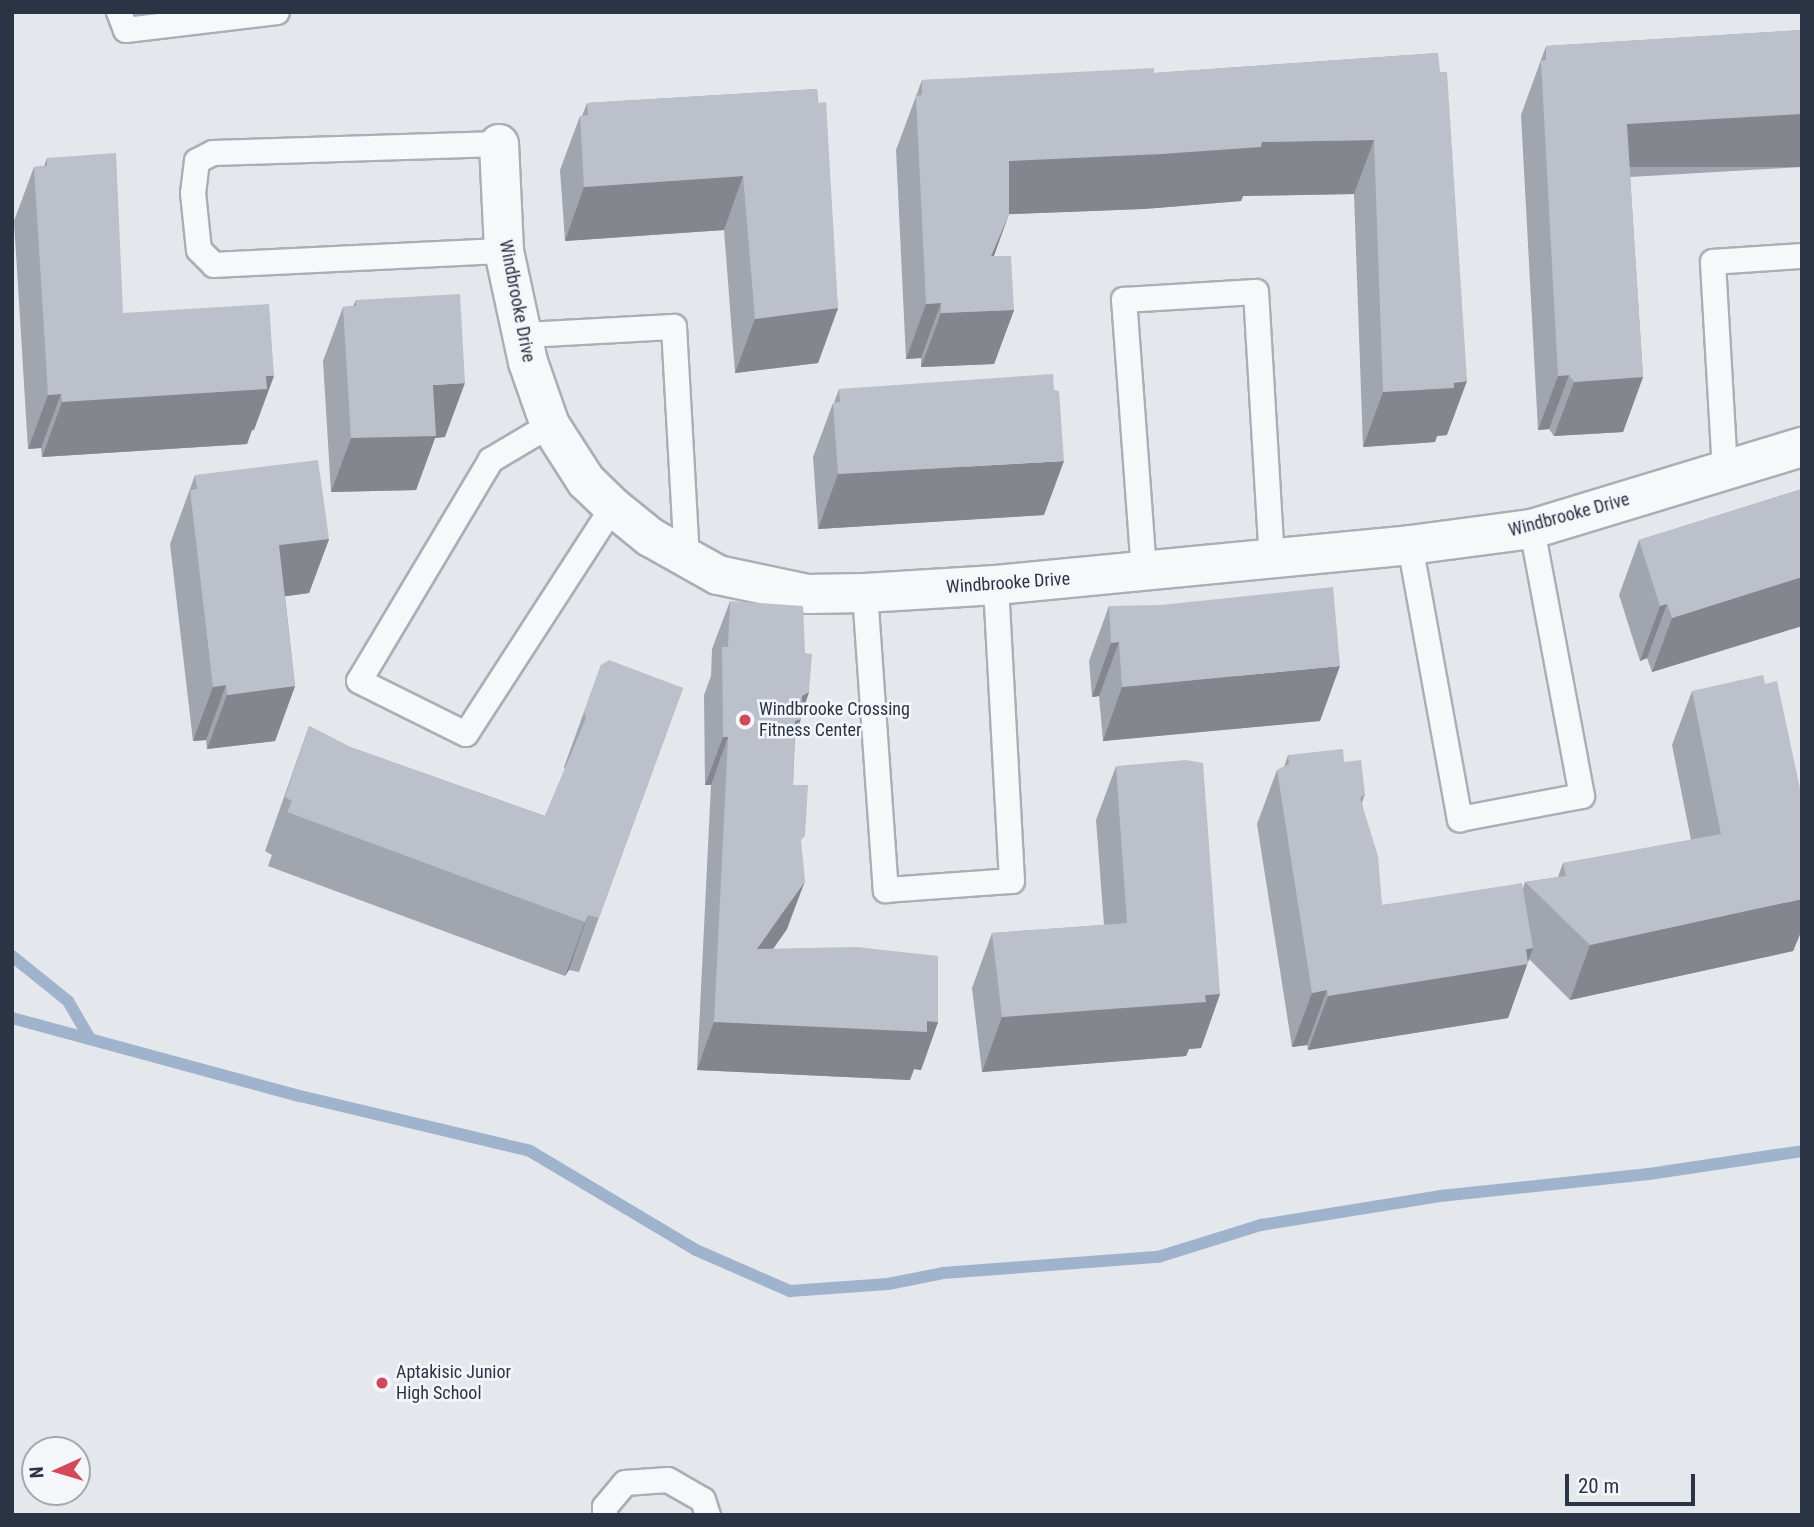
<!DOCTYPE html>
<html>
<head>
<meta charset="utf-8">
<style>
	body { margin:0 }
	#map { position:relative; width:1814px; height:1527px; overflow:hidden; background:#e4e7ec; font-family:"Roboto Condensed",sans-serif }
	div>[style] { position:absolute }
	.stream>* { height:12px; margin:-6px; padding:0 6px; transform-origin:6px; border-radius:6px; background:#9fb4cc }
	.roads { filter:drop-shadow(2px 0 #a9aeb7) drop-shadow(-2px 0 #a9aeb7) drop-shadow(0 2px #a9aeb7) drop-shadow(0 -2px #a9aeb7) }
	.service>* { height:24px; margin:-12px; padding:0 12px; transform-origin:12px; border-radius:12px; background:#f7f8fa }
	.minor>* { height:38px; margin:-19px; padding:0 19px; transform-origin:19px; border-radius:19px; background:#f7f8fa }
	.wall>* { inset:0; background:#a1a5ae }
	.shaded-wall>* { inset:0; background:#83868d; transform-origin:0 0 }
	.building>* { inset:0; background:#bbc0ca }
	.dots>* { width:19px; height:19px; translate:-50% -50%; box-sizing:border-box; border:4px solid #f4f6f9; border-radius:50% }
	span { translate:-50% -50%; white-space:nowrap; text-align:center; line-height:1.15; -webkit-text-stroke:5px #f4f6f9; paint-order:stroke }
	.street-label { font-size:18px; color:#2b3445 }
	.poi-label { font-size:18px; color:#2b3445 }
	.left { translate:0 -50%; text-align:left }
	.frame { position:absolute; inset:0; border:14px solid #2b3445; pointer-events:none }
	.north { position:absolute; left:21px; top:1436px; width:70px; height:70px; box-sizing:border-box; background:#f4f6f9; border:2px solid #a4a8b1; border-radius:50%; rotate:266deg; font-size:19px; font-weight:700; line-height:28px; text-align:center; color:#2b3445 }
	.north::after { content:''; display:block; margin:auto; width:24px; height:32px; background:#d1495b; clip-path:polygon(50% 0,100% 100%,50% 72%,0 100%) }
	.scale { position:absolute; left:1565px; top:1474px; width:130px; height:32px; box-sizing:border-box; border:4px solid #2b3445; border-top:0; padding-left:9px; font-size:21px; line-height:24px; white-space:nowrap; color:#2b3445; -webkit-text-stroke:5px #f4f6f9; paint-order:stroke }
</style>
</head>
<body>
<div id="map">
	<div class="stream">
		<div style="left:12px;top:956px;width:72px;rotate:38.8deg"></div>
		<div style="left:68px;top:1001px;width:44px;rotate:59.9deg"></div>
		<div style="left:12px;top:1018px;width:298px;rotate:15.2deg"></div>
		<div style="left:300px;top:1096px;width:236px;rotate:13.4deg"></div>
		<div style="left:530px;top:1151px;width:193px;rotate:30.8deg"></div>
		<div style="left:696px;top:1250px;width:103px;rotate:23.6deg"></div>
		<div style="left:790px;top:1291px;width:98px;rotate:-4.1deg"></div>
		<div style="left:888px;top:1284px;width:56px;rotate:-11.3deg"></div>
		<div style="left:943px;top:1273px;width:216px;rotate:-4.3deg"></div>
		<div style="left:1158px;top:1257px;width:108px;rotate:-17.3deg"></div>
		<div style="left:1261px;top:1225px;width:181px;rotate:-9.2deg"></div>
		<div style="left:1440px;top:1196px;width:210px;rotate:-6deg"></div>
		<div style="left:1649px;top:1174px;width:155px;rotate:-8.5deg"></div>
	</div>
	<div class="roads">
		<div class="service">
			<div style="left:119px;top:12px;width:19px;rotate:69deg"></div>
			<div style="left:126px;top:30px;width:152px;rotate:-6.8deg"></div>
			<div style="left:499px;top:144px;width:286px;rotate:178.2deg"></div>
			<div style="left:213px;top:153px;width:18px;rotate:153deg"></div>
			<div style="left:197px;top:161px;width:32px;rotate:97deg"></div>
			<div style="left:193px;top:193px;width:57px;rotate:84deg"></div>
			<div style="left:199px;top:250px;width:21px;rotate:45deg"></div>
			<div style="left:214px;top:265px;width:290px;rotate:-2.8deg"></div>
			<div style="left:524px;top:335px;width:150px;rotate:-3.1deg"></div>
			<div style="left:674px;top:327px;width:231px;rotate:86.8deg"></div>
			<div style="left:550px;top:425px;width:69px;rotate:149.3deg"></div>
			<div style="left:491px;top:460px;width:257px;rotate:120.8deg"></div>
			<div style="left:359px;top:681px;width:119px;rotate:26.4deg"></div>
			<div style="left:466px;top:734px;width:270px;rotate:-57.1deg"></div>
			<div style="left:1725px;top:471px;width:209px;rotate:-93.3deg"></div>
			<div style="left:1713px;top:262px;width:89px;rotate:-3.9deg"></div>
			<div style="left:1410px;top:545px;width:279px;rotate:79.7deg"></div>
			<div style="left:1460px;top:819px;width:124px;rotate:-10.7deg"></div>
			<div style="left:1582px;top:796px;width:272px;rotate:-100.6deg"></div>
			<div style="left:1144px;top:571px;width:272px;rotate:-94.2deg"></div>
			<div style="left:1124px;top:300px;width:132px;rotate:-3.5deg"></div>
			<div style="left:1256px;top:292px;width:267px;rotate:86.6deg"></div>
			<div style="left:865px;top:593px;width:298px;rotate:86deg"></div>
			<div style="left:886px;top:890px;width:126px;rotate:-4.1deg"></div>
			<div style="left:1012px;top:881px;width:296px;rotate:-93.1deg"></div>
			<div style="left:605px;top:1515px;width:8px;rotate:-90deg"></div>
			<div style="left:605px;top:1507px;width:31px;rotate:-50deg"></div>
			<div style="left:625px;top:1483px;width:43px;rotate:-4deg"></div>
			<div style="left:668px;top:1480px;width:40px;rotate:29.7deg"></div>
			<div style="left:703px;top:1500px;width:16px;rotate:72deg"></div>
		</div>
		<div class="minor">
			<div style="left:499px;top:144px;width:107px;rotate:87.3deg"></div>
			<div style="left:504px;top:251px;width:114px;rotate:77.8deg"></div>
			<div style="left:528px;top:362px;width:67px;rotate:70.8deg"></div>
			<div style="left:550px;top:425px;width:67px;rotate:57.3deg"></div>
			<div style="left:586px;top:481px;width:37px;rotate:44deg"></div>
			<div style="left:613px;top:507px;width:48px;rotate:39deg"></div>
			<div style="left:650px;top:537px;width:78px;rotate:29.2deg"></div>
			<div style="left:718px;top:575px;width:92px;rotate:11.9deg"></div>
			<div style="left:808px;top:594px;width:57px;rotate:-1deg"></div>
			<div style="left:865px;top:593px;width:131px;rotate:-3.5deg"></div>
			<div style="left:996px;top:585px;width:416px;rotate:-5.5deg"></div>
			<div style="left:1410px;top:545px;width:123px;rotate:-7.5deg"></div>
			<div style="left:1532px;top:529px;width:282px;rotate:-16.9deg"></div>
		</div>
	</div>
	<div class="wall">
		<div style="clip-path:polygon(1802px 30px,1802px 167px,1630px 177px,1643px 377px,1623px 432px,1554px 436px,1549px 429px,1538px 430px,1521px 115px,1546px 46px)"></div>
		<div style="clip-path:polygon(1438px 53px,1447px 435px,1437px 436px,1435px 442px,1363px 447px,1354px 194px,1243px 196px,1241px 201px,1143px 209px,1009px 214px,994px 256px,1014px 310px,994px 364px,921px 367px,921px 358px,906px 359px,896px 150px,922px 80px,1154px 73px)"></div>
		<div style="clip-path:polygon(817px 89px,838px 308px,818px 363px,735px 373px,724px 230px,565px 241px,560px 170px,580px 116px,582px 116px,587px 103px)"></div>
		<div style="clip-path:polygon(47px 158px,123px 313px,254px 430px,252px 430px,247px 444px,42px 457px,41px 448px,28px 449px,14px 221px,34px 167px,44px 166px)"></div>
		<div style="clip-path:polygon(356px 300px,445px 437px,435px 438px,416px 490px,331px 492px,323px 361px,343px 307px,353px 306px)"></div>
		<div style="clip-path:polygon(839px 389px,1044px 515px,818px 529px,813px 457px,833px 403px,834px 403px)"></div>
		<div style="clip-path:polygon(195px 475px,329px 539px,309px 593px,285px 596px,295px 686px,275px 741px,207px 749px,206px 740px,193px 741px,170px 544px)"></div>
		<div style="clip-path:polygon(1802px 489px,1802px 626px,1652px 672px,1647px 658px,1640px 661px,1619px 595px,1639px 540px)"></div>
		<div style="clip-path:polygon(730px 601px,805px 653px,809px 692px,795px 736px,793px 785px,801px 847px,787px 929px,773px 949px,938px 1022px,921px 1070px,914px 1069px,910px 1080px,697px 1070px,711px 785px,705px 785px,704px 695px,711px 676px,712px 649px)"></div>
		<div style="clip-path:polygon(1109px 606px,1320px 721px,1103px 741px,1099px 696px,1092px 697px,1089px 661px)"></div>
		<div style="clip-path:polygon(601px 665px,683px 688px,579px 972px,569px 970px,565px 976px,268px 866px,272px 855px,265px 851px,309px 726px,350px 747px,545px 816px,565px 769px,564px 767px)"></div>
		<div style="clip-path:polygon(1692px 691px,1800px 935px,1793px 951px,1570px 1000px,1529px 959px,1508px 1018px,1308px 1050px,1307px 1045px,1292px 1047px,1257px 824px,1277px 770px,1284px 767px,1288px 755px,1344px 762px,1365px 794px,1362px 803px,1382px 905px,1523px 888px,1525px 882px,1558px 877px,1563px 863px,1691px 840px,1672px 745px)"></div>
		<div style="clip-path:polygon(1116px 766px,1220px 994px,1201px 1048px,1189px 1049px,1186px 1056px,982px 1072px,972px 988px,992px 933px,1104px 925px,1096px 820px)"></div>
	</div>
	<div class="shaded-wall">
		<div style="left:1802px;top:114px;width:53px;height:175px;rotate:90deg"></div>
		<div style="clip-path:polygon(1374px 140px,1354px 194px,1243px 196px,1241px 201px,1143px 209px,989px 215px,1009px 161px,1262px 142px)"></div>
		<div style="clip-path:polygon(743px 176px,724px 230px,565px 241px,584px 187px)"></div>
		<div style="clip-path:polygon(1009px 214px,989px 269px,991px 256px)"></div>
		<div style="clip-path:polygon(941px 303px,921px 358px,906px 359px,926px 304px)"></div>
		<div style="clip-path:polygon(838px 308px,818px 363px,735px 373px,755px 319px)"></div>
		<div style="clip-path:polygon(1014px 310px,994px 364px,921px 367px,941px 313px)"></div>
		<div style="clip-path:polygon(1569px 375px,1549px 429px,1538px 430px,1558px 376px)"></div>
		<div style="clip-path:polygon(266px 376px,274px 376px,254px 430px,252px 430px,247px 444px,42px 457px,62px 402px)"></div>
		<div style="clip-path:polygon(1643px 377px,1623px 432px,1554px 436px,1574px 382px)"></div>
		<div style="clip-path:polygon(1467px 381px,1447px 435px,1437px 436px,1435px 442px,1363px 447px,1383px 392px)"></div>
		<div style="clip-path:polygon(465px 383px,445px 437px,435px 438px,416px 490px,331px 492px,351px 438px,433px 385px)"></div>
		<div style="clip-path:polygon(61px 394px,41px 448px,28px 449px,48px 395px)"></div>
		<div style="clip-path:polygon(1064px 461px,1044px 515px,818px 529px,838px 474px)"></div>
		<div style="clip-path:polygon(329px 539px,309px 593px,259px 600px,279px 545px)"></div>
		<div style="clip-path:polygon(1802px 577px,1802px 626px,1652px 672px,1672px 618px)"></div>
		<div style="clip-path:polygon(1667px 604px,1647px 658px,1640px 661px,1660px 606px)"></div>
		<div style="clip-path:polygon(1119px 642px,1099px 696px,1092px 697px,1111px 643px)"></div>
		<div style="clip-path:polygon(1340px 666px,1320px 721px,1103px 741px,1122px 687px)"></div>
		<div style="clip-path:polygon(226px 685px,206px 740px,193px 741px,213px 687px)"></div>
		<div style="clip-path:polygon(295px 686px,275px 741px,207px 749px,227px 695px)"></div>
		<div style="clip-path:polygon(809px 692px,799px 720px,801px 719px,783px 767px,802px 696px)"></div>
		<div style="clip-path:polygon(723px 737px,728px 737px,711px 785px,705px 785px)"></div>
		<div style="clip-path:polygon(805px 881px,787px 929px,739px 997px,757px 949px)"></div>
		<div style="clip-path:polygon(1802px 899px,1802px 929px,1793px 951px,1570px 1000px,1590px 945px)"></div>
		<div style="clip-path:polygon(588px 915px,569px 970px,565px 976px,585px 922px)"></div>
		<div style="clip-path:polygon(1533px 948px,1508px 1018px,1308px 1050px,1328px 996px)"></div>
		<div style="clip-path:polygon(1327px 990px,1307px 1045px,1292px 1047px,1312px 993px)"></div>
		<div style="clip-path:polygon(1220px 994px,1201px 1048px,1189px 1049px,1186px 1056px,982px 1072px,1002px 1017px)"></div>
		<div style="clip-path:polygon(714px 1022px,927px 1021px,938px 1022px,921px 1070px,914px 1069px,910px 1080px,697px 1070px)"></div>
	</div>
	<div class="building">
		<div style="clip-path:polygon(1802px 30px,1802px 114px,1627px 124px,1643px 377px,1574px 382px,1569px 375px,1558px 376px,1541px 61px,1546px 60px,1546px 46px)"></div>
		<div style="clip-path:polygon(1438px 53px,1440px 72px,1447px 72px,1467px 381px,1454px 382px,1454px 388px,1383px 392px,1374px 140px,1262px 142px,1261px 147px,1162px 154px,1009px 161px,1009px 214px,991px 256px,1011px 256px,1014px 310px,941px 313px,941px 303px,926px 304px,916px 96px,922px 95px,922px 80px,1154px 68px,1154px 73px)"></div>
		<div style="clip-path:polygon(817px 89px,818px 103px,826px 102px,838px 308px,755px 319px,743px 176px,584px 187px,580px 116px,588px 115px,587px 103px)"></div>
		<div style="clip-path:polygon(116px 153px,123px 313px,269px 304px,274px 376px,266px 376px,267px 389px,62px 402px,61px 394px,48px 395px,34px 167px,47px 166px,47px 158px)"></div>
		<div style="clip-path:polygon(460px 294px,465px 383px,433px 385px,436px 436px,351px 438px,343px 307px,356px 306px,356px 300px)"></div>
		<div style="clip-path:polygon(1053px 374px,1054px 390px,1059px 391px,1064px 461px,838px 474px,833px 403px,840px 402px,839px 389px)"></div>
		<div style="clip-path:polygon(318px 460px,329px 539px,279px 545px,295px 686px,227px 695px,226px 685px,213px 687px,190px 490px,197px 489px,195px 475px)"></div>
		<div style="clip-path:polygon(1802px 489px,1802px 577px,1672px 618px,1667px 604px,1660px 606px,1639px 540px)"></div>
		<div style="clip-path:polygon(1333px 587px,1340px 666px,1122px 687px,1119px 642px,1111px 643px,1109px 606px,1161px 605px)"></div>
		<div style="clip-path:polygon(730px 601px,803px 606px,805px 653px,812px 654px,809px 692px,802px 696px,801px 719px,795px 721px,793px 785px,808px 785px,805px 836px,801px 840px,805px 881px,757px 949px,856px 947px,938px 956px,938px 1022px,927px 1021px,927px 1032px,714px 1022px,728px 737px,723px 737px,722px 647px,728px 647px)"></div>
		<div style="clip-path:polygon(609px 660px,683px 688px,599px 918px,588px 915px,585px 922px,287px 812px,292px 801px,285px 797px,309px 726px,350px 747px,545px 816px,586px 718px,584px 712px,601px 665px)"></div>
		<div style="clip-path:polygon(1763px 675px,1765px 684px,1777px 681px,1802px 798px,1802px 899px,1590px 945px,1525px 882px,1566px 876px,1563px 863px,1721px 834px,1692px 691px)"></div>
		<div style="clip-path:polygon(1343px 749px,1344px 762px,1361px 760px,1365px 794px,1360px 798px,1378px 856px,1382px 905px,1522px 883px,1533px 948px,1526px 949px,1528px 964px,1328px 996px,1327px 990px,1312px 993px,1277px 770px,1289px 764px,1288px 755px)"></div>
		<div style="clip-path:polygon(1186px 760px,1203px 763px,1220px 994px,1205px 995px,1206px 1002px,1002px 1017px,992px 933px,1127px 923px,1116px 766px)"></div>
	</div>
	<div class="dots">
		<div style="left:745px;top:720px;background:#d1495b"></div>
		<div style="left:382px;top:1383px;background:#d1495b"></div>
	</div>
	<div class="street-label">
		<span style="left:517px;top:301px;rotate:79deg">Windbrooke Drive</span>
		<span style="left:1569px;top:515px;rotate:-15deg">Windbrooke Drive</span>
		<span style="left:1008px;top:583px;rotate:-4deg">Windbrooke Drive</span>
	</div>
	<div class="poi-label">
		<span class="left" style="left:759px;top:720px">Windbrooke Crossing<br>Fitness Center</span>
		<span class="left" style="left:396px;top:1383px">Aptakisic Junior<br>High School</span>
	</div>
	<div class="frame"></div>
	<div class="north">N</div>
	<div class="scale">20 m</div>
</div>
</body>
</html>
